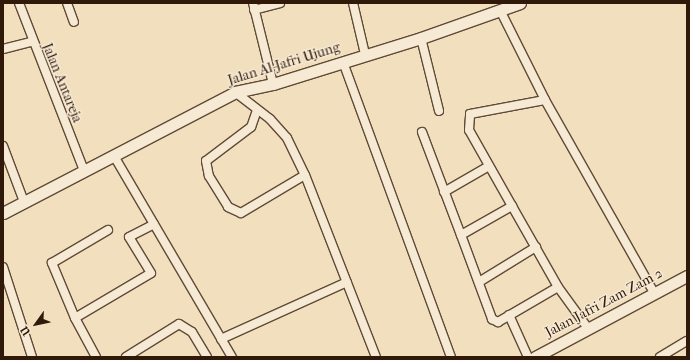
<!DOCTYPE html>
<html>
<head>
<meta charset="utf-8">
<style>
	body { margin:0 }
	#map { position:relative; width:690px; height:360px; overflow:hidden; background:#f1dfbe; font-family:"IM FELL French Canon",serif }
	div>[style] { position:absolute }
	.roads { filter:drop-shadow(1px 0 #604a36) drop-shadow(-1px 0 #604a36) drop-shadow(0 1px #604a36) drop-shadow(0 -1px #604a36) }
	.minor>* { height:8px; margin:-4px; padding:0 4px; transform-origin:4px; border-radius:4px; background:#f6ead5 }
	.tertiary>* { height:11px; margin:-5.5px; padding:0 5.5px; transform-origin:5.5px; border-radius:5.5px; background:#f6ead5 }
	span { translate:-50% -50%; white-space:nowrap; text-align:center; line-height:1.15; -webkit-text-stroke:3px #f6ead5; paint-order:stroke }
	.street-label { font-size:14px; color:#301909 }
	.frame { position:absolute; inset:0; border:4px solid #301909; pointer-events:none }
	.north { position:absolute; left:16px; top:304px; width:40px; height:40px; -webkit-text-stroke:3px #f6ead5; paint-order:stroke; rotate:237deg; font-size:11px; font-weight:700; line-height:16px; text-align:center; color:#301909 }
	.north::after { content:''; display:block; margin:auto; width:14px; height:18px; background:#301909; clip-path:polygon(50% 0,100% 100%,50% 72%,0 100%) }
</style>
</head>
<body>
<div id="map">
	<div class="roads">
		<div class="minor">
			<div style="left:19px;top:3px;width:180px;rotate:68.8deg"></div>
			<div style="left:67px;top:3px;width:20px;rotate:70deg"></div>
			<div style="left:253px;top:3px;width:83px;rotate:76.1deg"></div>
			<div style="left:353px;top:3px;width:52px;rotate:76.8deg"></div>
			<div style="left:254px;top:10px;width:27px;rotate:-15deg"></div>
			<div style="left:500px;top:10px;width:101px;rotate:63.4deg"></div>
			<div style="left:545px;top:100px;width:222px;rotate:60.5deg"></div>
			<div style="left:421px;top:38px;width:75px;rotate:76.1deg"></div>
			<div style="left:3px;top:49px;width:30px;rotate:-14deg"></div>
			<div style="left:343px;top:62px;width:314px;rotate:69.9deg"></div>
			<div style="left:235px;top:92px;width:44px;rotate:37.6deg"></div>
			<div style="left:270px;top:119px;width:25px;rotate:48deg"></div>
			<div style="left:287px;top:138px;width:41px;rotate:64.1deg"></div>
			<div style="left:305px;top:175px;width:195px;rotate:68.7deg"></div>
			<div style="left:257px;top:110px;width:18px;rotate:109deg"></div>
			<div style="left:251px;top:127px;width:56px;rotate:142.9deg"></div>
			<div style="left:206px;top:161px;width:15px;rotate:79deg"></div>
			<div style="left:209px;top:176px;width:36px;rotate:58deg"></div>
			<div style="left:228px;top:207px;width:14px;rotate:25deg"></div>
			<div style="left:241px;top:213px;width:74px;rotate:-30.7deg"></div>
			<div style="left:422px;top:132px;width:110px;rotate:69.3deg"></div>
			<div style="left:461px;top:235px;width:59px;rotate:-29.6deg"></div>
			<div style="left:512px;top:206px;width:87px;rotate:-119.5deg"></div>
			<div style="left:469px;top:130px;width:16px;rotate:-86deg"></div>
			<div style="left:470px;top:114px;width:76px;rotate:-10.6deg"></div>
			<div style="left:3px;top:146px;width:60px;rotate:69.4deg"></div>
			<div style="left:114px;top:156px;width:233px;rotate:59.6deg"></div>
			<div style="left:444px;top:192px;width:52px;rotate:-30deg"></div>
			<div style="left:461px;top:235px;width:90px;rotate:69.7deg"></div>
			<div style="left:492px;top:319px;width:7px;rotate:27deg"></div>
			<div style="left:498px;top:322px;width:69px;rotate:-30.3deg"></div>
			<div style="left:558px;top:287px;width:93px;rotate:-119.6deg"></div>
			<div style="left:3px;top:267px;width:95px;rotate:72.1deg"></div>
			<div style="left:479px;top:282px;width:67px;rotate:-31.6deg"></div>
			<div style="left:558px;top:287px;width:49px;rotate:54.1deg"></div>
			<div style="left:509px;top:315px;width:46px;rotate:65.7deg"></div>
			<div style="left:75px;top:318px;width:88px;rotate:-30.6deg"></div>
			<div style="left:151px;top:273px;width:42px;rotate:-121.4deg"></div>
			<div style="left:129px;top:237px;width:28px;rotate:-27deg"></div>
			<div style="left:221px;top:339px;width:138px;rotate:-24.3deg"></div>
			<div style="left:96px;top:357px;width:44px;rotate:-118.3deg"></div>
			<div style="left:75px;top:318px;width:60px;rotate:-112.7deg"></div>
			<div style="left:52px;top:263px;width:65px;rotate:-30.5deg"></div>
			<div style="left:126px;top:357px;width:62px;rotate:-31.9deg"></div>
			<div style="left:179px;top:324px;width:15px;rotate:32deg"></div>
			<div style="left:192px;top:332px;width:29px;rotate:59deg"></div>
			<div style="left:660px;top:357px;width:31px;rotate:-31deg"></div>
		</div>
		<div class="tertiary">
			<div style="left:3px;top:213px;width:262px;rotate:-27.5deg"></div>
			<div style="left:235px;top:92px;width:39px;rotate:-12deg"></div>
			<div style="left:273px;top:84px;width:155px;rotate:-17.3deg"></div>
			<div style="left:421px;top:38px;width:105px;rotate:-19.5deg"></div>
			<div style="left:535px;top:357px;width:172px;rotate:-28.1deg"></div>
		</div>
	</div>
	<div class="street-label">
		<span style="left:284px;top:64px;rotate:-17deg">Jalan Al-Jafri Ujung</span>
		<span style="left:62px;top:83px;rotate:68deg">Jalan Antareja</span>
		<span style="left:604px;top:303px;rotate:-28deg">Jalan Jafri Zam Zam 2</span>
	</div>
	<div class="frame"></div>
	<div class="north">U</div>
</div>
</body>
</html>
